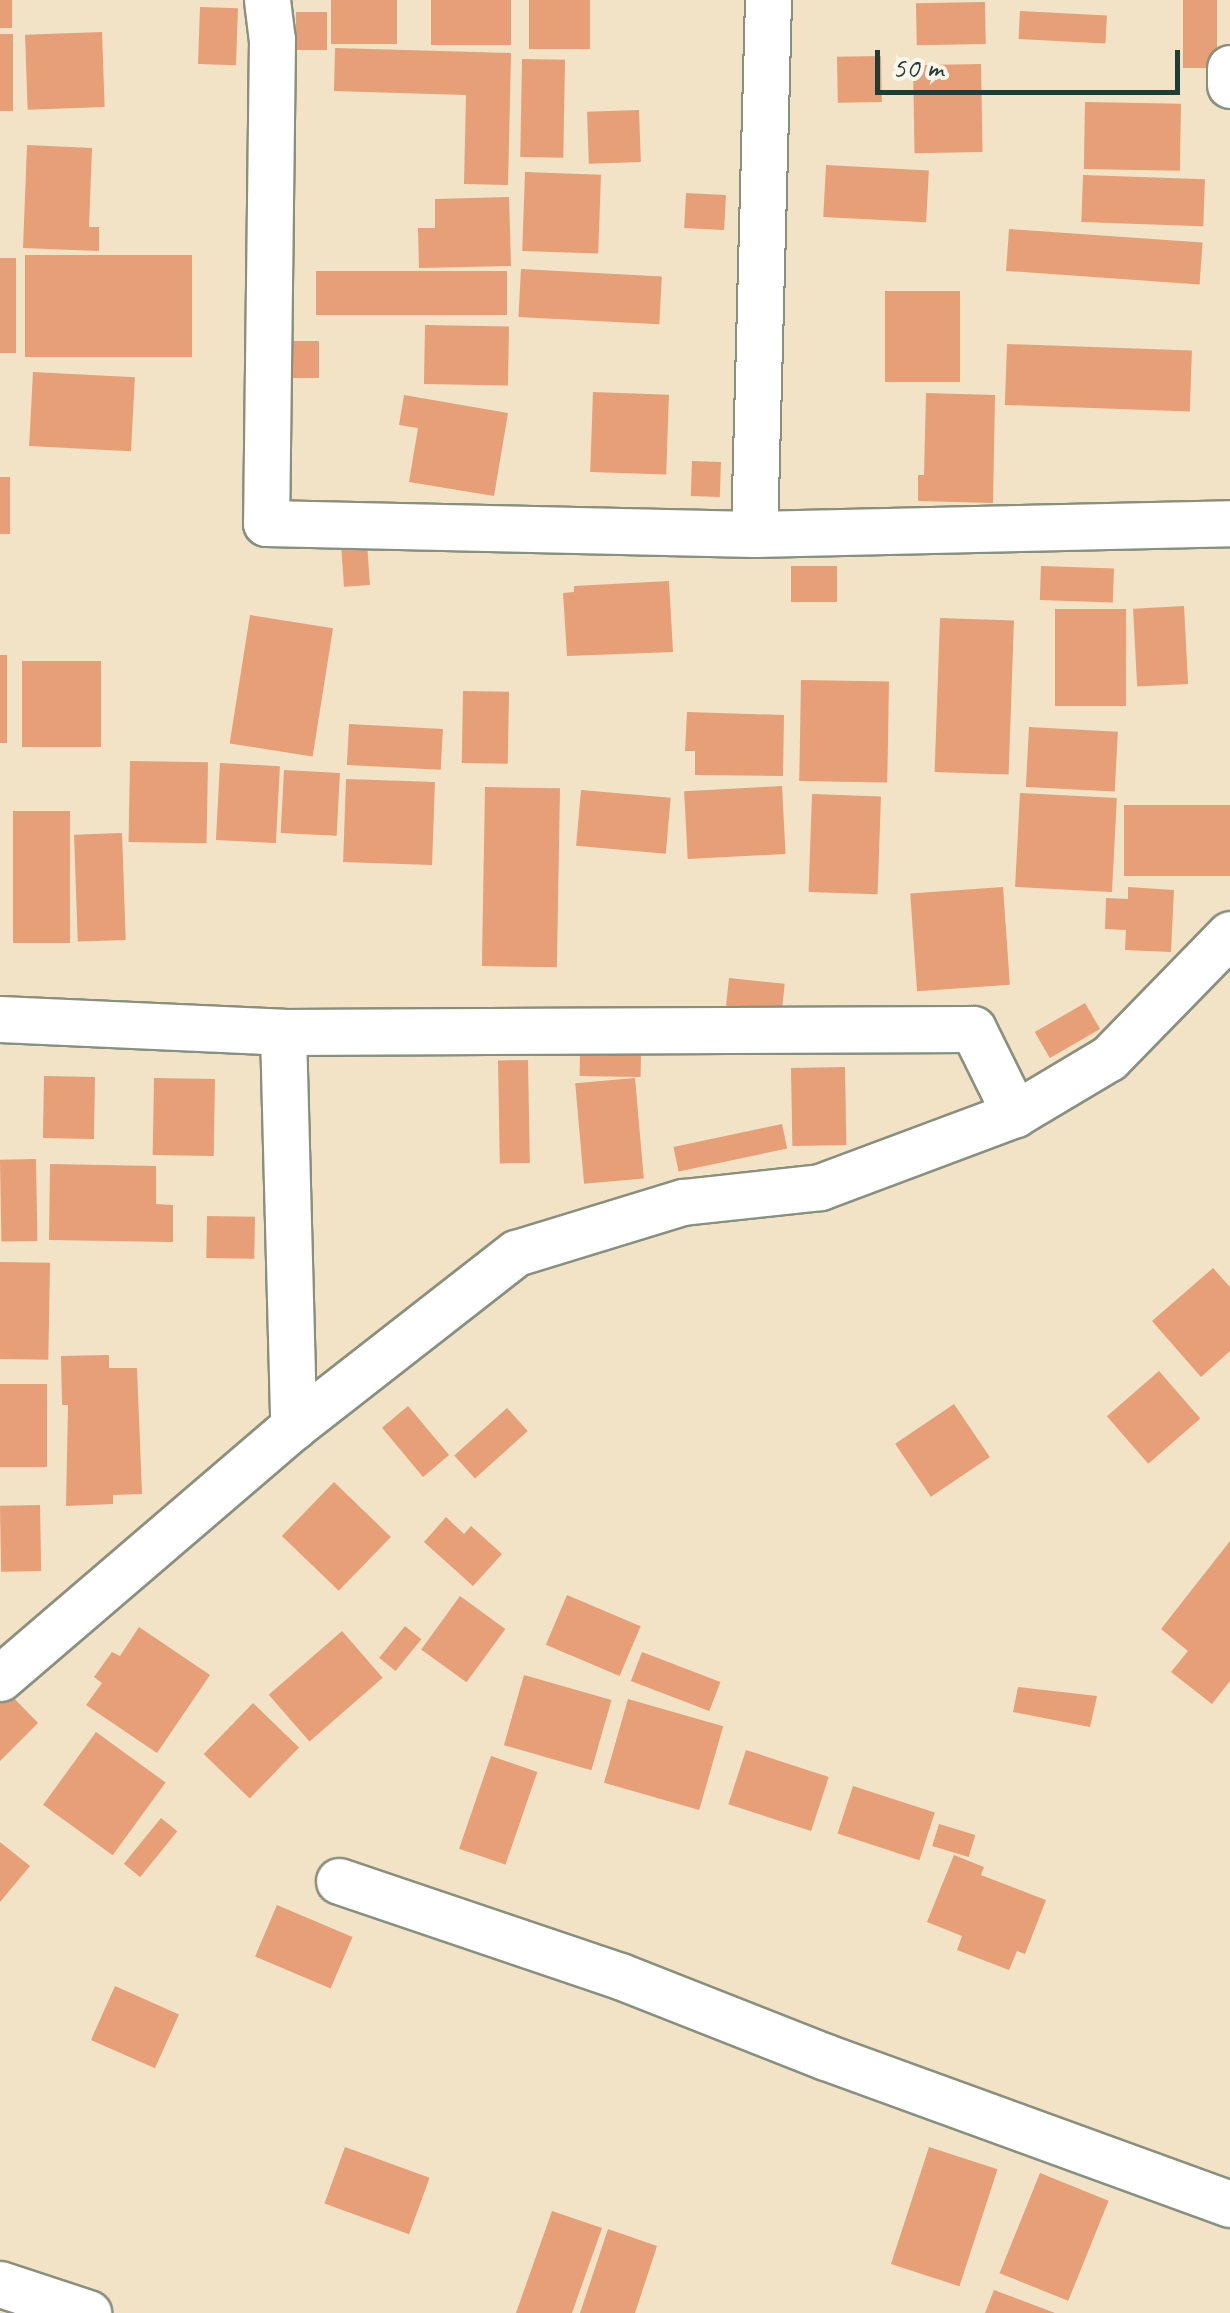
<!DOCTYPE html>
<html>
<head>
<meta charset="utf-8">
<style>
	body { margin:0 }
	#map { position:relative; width:1230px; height:2313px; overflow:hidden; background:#f2e3c7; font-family:Caveat,sans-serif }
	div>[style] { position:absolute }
	.building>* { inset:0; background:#e69f77; transform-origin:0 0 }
	.roads { filter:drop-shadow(2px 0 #88907e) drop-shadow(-2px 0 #88907e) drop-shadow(0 2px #88907e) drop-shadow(0 -2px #88907e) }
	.minor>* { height:45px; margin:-22.5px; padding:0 22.5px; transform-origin:22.5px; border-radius:22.5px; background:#fff }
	span { translate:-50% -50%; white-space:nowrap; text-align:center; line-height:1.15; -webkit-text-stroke:8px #fbf7ec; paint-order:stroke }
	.scale { position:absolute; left:875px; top:50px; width:305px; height:45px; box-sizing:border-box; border:5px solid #1f3d34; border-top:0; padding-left:12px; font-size:30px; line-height:35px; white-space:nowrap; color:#1f3d34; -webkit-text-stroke:8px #fbf7ec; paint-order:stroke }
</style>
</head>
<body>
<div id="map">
	<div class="building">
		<div style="left:0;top:0;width:12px;height:28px"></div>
		<div style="left:331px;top:0;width:66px;height:44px"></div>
		<div style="left:431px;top:0;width:80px;height:45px"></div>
		<div style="left:529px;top:0;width:61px;height:49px"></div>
		<div style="left:1183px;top:0;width:34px;height:68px"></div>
		<div style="left:985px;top:2px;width:42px;height:69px;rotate:89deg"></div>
		<div style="left:200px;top:7px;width:38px;height:57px;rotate:2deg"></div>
		<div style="left:1020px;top:11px;width:87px;height:28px;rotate:3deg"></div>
		<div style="left:296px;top:12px;width:31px;height:38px"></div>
		<div style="left:102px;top:32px;width:75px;height:77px;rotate:88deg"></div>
		<div style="left:0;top:34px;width:13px;height:77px"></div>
		<div style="clip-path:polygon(335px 48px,511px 53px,508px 185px,464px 184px,466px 95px,334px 91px)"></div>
		<div style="left:881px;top:56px;width:46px;height:44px;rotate:89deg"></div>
		<div style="left:522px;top:59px;width:43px;height:98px;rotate:1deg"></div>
		<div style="left:981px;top:64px;width:88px;height:68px;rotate:89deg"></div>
		<div style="left:1085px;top:102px;width:96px;height:67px;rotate:1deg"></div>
		<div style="left:639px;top:110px;width:52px;height:52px;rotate:88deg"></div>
		<div style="clip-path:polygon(27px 145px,92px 148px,89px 227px,99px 227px,99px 251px,23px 248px)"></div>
		<div style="left:826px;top:165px;width:103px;height:52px;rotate:3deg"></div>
		<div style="left:525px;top:172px;width:76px;height:79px;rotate:2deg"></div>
		<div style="left:1083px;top:175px;width:122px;height:47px;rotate:2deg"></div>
		<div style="left:686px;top:193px;width:40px;height:35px;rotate:3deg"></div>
		<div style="clip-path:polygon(509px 197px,511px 266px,419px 268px,418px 228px,435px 228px,435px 199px)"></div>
		<div style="left:1009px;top:229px;width:194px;height:42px;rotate:4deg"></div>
		<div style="left:25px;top:255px;width:167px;height:102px"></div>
		<div style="left:0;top:258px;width:16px;height:95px"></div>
		<div style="left:521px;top:269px;width:141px;height:48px;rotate:3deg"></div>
		<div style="left:316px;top:271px;width:191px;height:44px"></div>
		<div style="left:885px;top:291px;width:75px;height:91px"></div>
		<div style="left:425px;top:325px;width:84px;height:59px;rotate:1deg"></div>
		<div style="left:319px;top:341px;width:37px;height:36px;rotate:90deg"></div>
		<div style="left:1007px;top:344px;width:185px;height:61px;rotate:2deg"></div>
		<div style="left:33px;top:372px;width:102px;height:74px;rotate:3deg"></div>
		<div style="left:593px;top:392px;width:76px;height:80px;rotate:2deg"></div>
		<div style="clip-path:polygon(926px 393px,995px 395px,993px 503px,918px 501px,918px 475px,924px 475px)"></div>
		<div style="clip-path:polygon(404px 395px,508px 413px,494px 496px,409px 482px,418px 428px,399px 425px)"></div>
		<div style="left:692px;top:461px;width:29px;height:35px;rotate:2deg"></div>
		<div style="left:0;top:477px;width:10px;height:57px"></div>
		<div style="left:367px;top:543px;width:42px;height:26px;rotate:86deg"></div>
		<div style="left:791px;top:566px;width:46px;height:36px"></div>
		<div style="left:1041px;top:566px;width:73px;height:34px;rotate:2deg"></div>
		<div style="clip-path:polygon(669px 581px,673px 652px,567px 656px,563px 593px,574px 592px,574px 586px)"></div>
		<div style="left:1184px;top:606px;width:78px;height:51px;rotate:87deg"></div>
		<div style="left:1055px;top:609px;width:71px;height:97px"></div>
		<div style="left:250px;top:615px;width:84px;height:130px;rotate:9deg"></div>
		<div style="left:940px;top:618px;width:74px;height:154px;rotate:2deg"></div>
		<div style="left:0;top:655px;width:7px;height:88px"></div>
		<div style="left:22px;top:661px;width:79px;height:86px"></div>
		<div style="left:801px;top:680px;width:88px;height:101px;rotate:1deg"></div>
		<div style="left:463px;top:691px;width:46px;height:72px;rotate:1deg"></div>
		<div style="clip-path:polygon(687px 712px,784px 715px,783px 776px,695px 775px,695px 751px,685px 751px)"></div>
		<div style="left:349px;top:724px;width:94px;height:41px;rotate:3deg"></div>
		<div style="left:1029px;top:727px;width:89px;height:60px;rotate:3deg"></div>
		<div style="left:130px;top:761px;width:78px;height:81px;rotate:1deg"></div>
		<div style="left:220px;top:763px;width:60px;height:77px;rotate:3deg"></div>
		<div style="left:284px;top:770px;width:56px;height:63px;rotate:3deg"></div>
		<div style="left:346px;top:779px;width:89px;height:83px;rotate:2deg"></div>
		<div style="left:782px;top:786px;width:68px;height:98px;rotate:87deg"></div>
		<div style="left:485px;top:787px;width:75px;height:179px;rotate:1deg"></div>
		<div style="left:581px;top:790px;width:90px;height:56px;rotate:5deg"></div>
		<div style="left:1020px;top:793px;width:97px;height:94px;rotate:3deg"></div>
		<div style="left:812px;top:794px;width:69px;height:98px;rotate:2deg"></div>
		<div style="left:1230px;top:805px;width:71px;height:106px;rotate:90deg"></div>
		<div style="left:13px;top:811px;width:57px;height:132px"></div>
		<div style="left:122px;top:833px;width:107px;height:48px;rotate:88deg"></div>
		<div style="left:1003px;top:887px;width:98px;height:93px;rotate:86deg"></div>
		<div style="clip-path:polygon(1128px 887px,1174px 890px,1171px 952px,1125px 950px,1126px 930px,1105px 929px,1106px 898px,1128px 899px)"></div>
		<div style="left:729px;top:978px;width:56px;height:28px;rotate:6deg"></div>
		<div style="left:1085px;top:1003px;width:30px;height:58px;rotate:60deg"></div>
		<div style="left:580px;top:1052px;width:61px;height:24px;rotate:1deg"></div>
		<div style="left:528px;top:1060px;width:103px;height:30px;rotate:89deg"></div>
		<div style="left:845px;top:1067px;width:78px;height:54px;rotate:89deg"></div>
		<div style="left:44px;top:1076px;width:51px;height:62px;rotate:1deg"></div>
		<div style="left:154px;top:1078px;width:61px;height:77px;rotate:1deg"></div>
		<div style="left:635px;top:1078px;width:101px;height:60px;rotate:85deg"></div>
		<div style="left:782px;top:1124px;width:25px;height:111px;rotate:78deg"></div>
		<div style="left:36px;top:1159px;width:82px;height:36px;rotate:89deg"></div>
		<div style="clip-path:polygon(50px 1164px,156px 1166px,156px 1204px,173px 1205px,173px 1242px,49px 1240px)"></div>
		<div style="left:207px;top:1216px;width:48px;height:42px;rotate:1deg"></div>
		<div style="left:0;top:1262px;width:50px;height:97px;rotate:1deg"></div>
		<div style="clip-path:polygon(1213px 1268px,1230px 1287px,1230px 1351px,1201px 1377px,1152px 1321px)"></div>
		<div style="clip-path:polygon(109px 1355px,109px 1368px,137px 1368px,142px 1494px,113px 1495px,113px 1504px,66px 1506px,68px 1405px,62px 1405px,61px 1356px)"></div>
		<div style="left:1159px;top:1371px;width:63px;height:69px;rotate:49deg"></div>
		<div style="left:0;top:1384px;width:47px;height:83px"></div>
		<div style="left:954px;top:1404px;width:64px;height:71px;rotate:56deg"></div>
		<div style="left:408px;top:1406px;width:64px;height:34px;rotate:50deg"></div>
		<div style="left:507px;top:1408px;width:31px;height:71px;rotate:48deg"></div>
		<div style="left:334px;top:1482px;width:79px;height:75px;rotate:44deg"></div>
		<div style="left:40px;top:1505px;width:66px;height:40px;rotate:89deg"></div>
		<div style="clip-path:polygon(446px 1517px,464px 1534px,471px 1526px,502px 1554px,473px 1586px,424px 1542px)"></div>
		<div style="clip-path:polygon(1230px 1541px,1230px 1681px,1212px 1704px,1171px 1672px,1188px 1651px,1161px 1629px)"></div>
		<div style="left:567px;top:1595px;width:80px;height:54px;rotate:23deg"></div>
		<div style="left:460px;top:1596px;width:56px;height:66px;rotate:36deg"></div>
		<div style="left:405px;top:1626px;width:21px;height:41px;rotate:39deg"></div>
		<div style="clip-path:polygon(139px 1627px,210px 1675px,157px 1753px,86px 1705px,102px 1683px,94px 1677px,112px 1652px,120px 1656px)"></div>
		<div style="left:342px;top:1631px;width:62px;height:97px;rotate:49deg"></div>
		<div style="left:642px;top:1652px;width:84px;height:31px;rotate:21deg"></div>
		<div style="left:524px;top:1675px;width:91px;height:73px;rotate:16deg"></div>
		<div style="clip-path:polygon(1018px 1687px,1097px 1696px,1090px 1727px,1013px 1712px)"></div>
		<div style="clip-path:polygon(8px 1692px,38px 1723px,0 1761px,0 1700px)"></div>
		<div style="left:628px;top:1699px;width:99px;height:87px;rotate:16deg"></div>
		<div style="left:253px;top:1703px;width:64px;height:71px;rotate:44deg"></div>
		<div style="left:96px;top:1732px;width:86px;height:90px;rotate:36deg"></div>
		<div style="left:746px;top:1750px;width:87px;height:57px;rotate:18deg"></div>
		<div style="left:491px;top:1756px;width:49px;height:98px;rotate:19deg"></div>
		<div style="left:853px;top:1786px;width:86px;height:50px;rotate:18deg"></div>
		<div style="left:161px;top:1818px;width:21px;height:59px;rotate:39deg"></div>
		<div style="left:939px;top:1824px;width:38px;height:23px;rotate:17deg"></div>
		<div style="clip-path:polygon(0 1842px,30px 1866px,0 1902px)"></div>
		<div style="clip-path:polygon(954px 1855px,984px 1867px,981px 1875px,1046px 1900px,1025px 1954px,1017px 1951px,1009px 1970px,957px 1950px,962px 1936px,927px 1922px)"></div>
		<div style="left:277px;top:1905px;width:82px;height:56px;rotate:23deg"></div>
		<div style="left:115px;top:1986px;width:70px;height:59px;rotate:24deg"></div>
		<div style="left:345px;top:2147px;width:90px;height:60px;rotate:20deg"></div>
		<div style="left:929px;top:2147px;width:72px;height:123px;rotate:18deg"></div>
		<div style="left:1040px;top:2173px;width:74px;height:108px;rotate:22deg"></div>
		<div style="clip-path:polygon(552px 2211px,602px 2228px,572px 2313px,516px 2313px)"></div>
		<div style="clip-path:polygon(608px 2229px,657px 2246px,635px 2313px,580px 2313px)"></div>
		<div style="clip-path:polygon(994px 2290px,1055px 2313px,985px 2313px)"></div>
	</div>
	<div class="roads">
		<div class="minor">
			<div style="left:267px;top:0;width:39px;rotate:83deg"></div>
			<div style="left:272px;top:39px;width:484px;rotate:90.7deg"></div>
			<div style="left:266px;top:523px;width:488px;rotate:1.3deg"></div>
			<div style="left:754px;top:534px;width:476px;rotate:-1.3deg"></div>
			<div style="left:1230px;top:68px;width:17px;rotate:90deg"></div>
			<div style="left:754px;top:534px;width:534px;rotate:-88.5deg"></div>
			<div style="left:0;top:1019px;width:283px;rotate:2.6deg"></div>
			<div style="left:283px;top:1032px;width:690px;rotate:-0.25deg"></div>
			<div style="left:973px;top:1029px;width:95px;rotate:63.7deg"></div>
			<div style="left:283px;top:1032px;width:395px;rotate:88.5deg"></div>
			<div style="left:0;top:1678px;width:386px;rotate:-40.6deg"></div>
			<div style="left:293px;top:1427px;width:283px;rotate:-38deg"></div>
			<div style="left:516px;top:1253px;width:175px;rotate:-17deg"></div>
			<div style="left:683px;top:1202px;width:138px;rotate:-6.2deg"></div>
			<div style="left:820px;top:1187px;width:208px;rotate:-20.5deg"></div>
			<div style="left:1015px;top:1114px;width:109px;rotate:-30.8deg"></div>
			<div style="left:1109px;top:1058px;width:173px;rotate:-45.7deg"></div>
			<div style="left:339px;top:1881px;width:297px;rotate:18.7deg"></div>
			<div style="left:620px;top:1976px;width:221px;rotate:21.5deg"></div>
			<div style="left:826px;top:2057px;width:430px;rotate:20deg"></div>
			<div style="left:0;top:2284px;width:93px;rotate:18.2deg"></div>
		</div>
	</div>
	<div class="scale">50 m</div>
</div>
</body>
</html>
